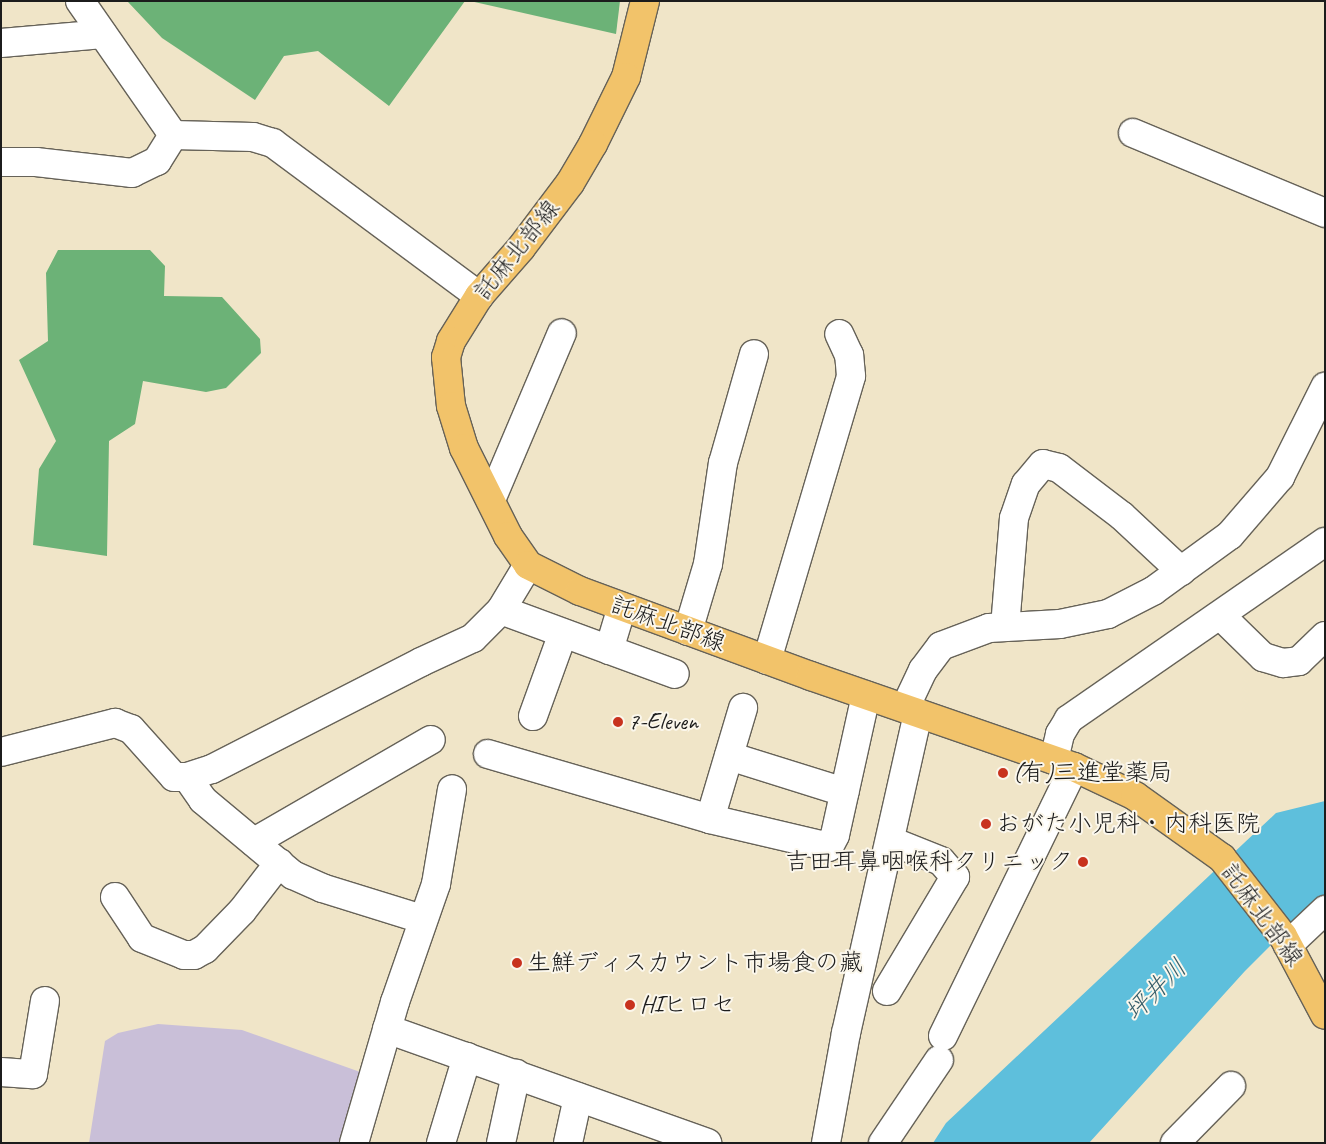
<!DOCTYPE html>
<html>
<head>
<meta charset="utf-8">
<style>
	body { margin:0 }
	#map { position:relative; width:1326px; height:1144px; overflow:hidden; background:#f0e5c8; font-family:Caveat,"Klee One",sans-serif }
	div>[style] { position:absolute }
	.industrial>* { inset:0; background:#c9bfd8 }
	.forest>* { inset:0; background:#6cb277 }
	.water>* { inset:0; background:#5ebfdc }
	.roads { filter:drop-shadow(1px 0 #666258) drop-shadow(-1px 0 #666258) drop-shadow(0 1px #666258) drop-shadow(0 -1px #666258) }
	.minor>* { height:28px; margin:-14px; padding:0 14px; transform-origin:14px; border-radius:14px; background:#fff }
	.major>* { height:28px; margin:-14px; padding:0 14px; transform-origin:14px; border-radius:14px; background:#f2c36a }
	.dots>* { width:14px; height:14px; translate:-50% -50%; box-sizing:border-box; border:2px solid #fbf7ec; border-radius:50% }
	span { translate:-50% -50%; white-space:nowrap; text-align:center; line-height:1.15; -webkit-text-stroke:4px #fbf7ec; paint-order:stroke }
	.street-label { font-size:24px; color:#1c1c1c }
	.poi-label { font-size:24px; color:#1c1c1c }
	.left { translate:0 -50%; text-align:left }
	.right { translate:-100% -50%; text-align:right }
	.water-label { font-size:25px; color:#365d69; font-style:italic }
	.frame { position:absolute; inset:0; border:2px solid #1c1c1c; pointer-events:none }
</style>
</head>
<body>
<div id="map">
	<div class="industrial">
		<div style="clip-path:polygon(158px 1024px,242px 1030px,363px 1073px,342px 1143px,89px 1143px,105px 1041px,118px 1033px)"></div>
	</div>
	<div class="forest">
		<div style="clip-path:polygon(465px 1px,389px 106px,318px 51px,284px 56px,255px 100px,162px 38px,128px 2px)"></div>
		<div style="clip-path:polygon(470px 1px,620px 1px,616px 34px)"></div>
		<div style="clip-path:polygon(58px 250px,150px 250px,165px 266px,164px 296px,222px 297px,260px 339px,261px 353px,226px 388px,206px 392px,143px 381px,135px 424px,109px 441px,107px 556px,33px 545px,39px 469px,56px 441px,19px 360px,48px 341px,46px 273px)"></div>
	</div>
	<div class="water">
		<div style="clip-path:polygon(1325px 801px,1325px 897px,1312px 904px,1245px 971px,1089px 1143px,933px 1143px,946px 1123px,1276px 813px)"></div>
	</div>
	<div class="roads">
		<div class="minor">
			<div style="left:80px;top:1px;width:163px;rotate:55.2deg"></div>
			<div style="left:1px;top:43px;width:102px;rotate:-5deg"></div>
			<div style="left:1133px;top:133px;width:208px;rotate:22.6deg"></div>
			<div style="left:173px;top:135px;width:80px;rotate:1.4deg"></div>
			<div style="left:253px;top:137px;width:21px;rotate:17deg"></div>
			<div style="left:273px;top:143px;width:257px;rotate:36.6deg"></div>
			<div style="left:1px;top:162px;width:35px"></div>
			<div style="left:36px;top:162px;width:97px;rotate:6.5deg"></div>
			<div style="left:132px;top:173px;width:28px;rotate:-26deg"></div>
			<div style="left:157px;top:161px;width:31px;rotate:-58deg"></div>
			<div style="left:491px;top:500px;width:181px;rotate:-67deg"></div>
			<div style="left:501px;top:610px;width:185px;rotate:20.2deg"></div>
			<div style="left:1221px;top:616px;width:59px;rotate:44.3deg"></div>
			<div style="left:1263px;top:657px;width:21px;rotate:17deg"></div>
			<div style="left:1283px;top:663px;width:16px;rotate:-7deg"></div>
			<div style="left:1299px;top:661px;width:36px;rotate:-44deg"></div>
			<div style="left:1005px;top:627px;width:109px;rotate:-85.3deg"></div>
			<div style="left:1014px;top:518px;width:36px;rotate:-71deg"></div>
			<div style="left:1026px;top:484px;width:26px;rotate:-50deg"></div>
			<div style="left:1043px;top:464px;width:16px;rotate:14deg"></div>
			<div style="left:1059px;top:468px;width:79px;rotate:37.3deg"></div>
			<div style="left:1122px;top:516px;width:81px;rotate:43deg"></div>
			<div style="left:688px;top:631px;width:70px;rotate:-73.4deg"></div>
			<div style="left:708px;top:564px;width:102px;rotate:-81.6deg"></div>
			<div style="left:723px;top:463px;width:113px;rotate:-74.1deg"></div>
			<div style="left:609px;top:650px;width:45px;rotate:-73.2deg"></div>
			<div style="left:767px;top:660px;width:296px;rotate:-73.5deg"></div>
			<div style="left:851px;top:376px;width:21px;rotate:-95deg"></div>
			<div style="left:849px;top:355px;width:23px;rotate:-115deg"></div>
			<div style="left:905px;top:708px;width:42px;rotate:-64.7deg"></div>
			<div style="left:923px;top:670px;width:30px;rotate:-53deg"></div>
			<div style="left:941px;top:646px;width:51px;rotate:-20.6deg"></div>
			<div style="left:989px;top:628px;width:71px;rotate:-3.2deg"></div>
			<div style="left:1060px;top:624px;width:49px;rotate:-11.8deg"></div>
			<div style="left:1108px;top:614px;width:51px;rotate:-27.1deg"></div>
			<div style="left:1153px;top:591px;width:95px;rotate:-36deg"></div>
			<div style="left:1230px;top:535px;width:77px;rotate:-49.2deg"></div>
			<div style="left:1280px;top:477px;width:101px;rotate:-63.4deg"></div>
			<div style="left:533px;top:716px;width:88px;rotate:-70.1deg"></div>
			<div style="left:1px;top:752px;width:118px;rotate:-14.3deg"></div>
			<div style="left:115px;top:723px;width:17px;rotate:21deg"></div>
			<div style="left:131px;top:729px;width:64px;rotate:48.1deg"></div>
			<div style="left:174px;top:777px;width:13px"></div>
			<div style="left:187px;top:777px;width:26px;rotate:-18deg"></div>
			<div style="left:212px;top:769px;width:235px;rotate:-27.1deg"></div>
			<div style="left:421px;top:662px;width:57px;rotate:-24.8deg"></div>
			<div style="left:473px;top:638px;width:40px;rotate:-45deg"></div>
			<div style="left:501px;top:610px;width:52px;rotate:-59deg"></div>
			<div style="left:488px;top:754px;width:231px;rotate:16.3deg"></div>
			<div style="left:710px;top:819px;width:122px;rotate:13.2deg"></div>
			<div style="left:829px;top:847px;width:13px;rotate:-63deg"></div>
			<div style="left:835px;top:835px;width:143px;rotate:-77.5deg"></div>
			<div style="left:729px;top:756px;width:121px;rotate:17.4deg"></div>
			<div style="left:1054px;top:760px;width:27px;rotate:-77deg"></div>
			<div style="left:1060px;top:734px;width:17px;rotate:-59deg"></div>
			<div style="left:1069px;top:719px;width:311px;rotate:-34.7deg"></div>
			<div style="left:187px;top:777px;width:28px;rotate:55deg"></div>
			<div style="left:203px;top:800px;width:117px;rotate:39.8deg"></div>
			<div style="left:293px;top:875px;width:32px;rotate:24deg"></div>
			<div style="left:322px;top:888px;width:105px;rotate:17.2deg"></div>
			<div style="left:710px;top:819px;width:116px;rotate:-73.4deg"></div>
			<div style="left:254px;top:842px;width:204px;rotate:-30deg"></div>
			<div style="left:115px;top:897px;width:49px;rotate:56.6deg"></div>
			<div style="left:142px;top:938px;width:45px;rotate:22deg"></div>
			<div style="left:184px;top:955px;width:10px"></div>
			<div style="left:194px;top:955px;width:13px;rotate:-29deg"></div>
			<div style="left:205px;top:949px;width:53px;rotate:-45.8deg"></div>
			<div style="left:242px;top:911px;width:61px;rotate:-52.4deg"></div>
			<div style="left:1288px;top:945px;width:51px;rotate:-43.4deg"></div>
			<div style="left:887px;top:991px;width:133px;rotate:-59.2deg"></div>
			<div style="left:955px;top:877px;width:21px;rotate:-131deg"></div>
			<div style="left:941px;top:861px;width:54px;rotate:-158.2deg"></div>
			<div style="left:387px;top:1029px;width:340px;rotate:19.6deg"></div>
			<div style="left:943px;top:1036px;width:299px;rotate:-64deg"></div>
			<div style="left:1px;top:1072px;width:32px;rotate:4deg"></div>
			<div style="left:33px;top:1074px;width:74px;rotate:-80.7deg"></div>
			<div style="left:354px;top:1143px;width:147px;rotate:-73.8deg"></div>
			<div style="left:395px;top:1002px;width:125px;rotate:-70.8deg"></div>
			<div style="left:436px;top:884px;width:96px;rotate:-80.4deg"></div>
			<div style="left:441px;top:1143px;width:90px;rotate:-73.2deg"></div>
			<div style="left:501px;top:1143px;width:71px;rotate:-77.7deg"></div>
			<div style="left:568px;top:1143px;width:47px;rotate:-77.7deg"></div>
			<div style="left:826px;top:1143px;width:112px;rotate:-79.7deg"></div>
			<div style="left:846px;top:1033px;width:328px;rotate:-77.3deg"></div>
			<div style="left:883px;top:1143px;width:100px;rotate:-56deg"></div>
			<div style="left:1175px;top:1143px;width:80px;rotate:-45.5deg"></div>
		</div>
		<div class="major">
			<div style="left:645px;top:1px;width:78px;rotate:104deg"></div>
			<div style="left:626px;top:77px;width:75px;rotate:116.2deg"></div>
			<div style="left:593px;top:144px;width:45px;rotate:120.5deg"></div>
			<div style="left:570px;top:183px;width:81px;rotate:127deg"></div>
			<div style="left:521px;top:248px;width:64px;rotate:131.2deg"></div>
			<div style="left:479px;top:296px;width:53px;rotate:121.9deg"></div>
			<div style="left:451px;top:341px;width:17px;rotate:107deg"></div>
			<div style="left:446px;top:357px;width:49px;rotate:84.2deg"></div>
			<div style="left:451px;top:406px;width:44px;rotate:72.8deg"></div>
			<div style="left:464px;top:448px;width:98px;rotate:63.4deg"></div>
			<div style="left:508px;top:536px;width:35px;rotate:55deg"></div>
			<div style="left:528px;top:565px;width:58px;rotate:26.6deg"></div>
			<div style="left:580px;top:591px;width:246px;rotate:20.2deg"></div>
			<div style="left:811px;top:676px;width:278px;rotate:19.1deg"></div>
			<div style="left:1074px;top:767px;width:68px;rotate:25.4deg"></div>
			<div style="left:1135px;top:796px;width:107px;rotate:35.5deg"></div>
			<div style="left:1222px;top:858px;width:99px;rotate:52deg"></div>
			<div style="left:1283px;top:936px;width:89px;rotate:62deg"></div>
		</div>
	</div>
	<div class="dots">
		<div style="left:618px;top:722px;background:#c8321e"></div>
		<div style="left:1003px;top:773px;background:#c8321e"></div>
		<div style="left:986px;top:824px;background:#c8321e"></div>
		<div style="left:1083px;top:862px;background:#c8321e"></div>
		<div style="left:517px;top:963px;background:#c8321e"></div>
		<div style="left:630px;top:1005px;background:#c8321e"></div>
	</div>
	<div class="street-label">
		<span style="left:517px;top:250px;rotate:-51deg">託麻北部線</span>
		<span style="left:668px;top:624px;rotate:20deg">託麻北部線</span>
		<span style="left:1262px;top:915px;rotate:54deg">託麻北部線</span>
	</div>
	<div class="poi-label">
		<span class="left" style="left:628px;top:722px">7-Eleven</span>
		<span class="left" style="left:1013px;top:773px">(有)三進堂薬局</span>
		<span class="left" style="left:996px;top:824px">おがた小児科・内科医院</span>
		<span class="right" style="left:1073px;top:862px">吉田耳鼻咽喉科クリニック</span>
		<span class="left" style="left:527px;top:963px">生鮮ディスカウント市場食の藏</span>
		<span class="left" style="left:640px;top:1005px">HIヒロセ</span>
	</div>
	<div class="water-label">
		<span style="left:1156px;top:990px;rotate:-45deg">坪井川</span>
	</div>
	<div class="frame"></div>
</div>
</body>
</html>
